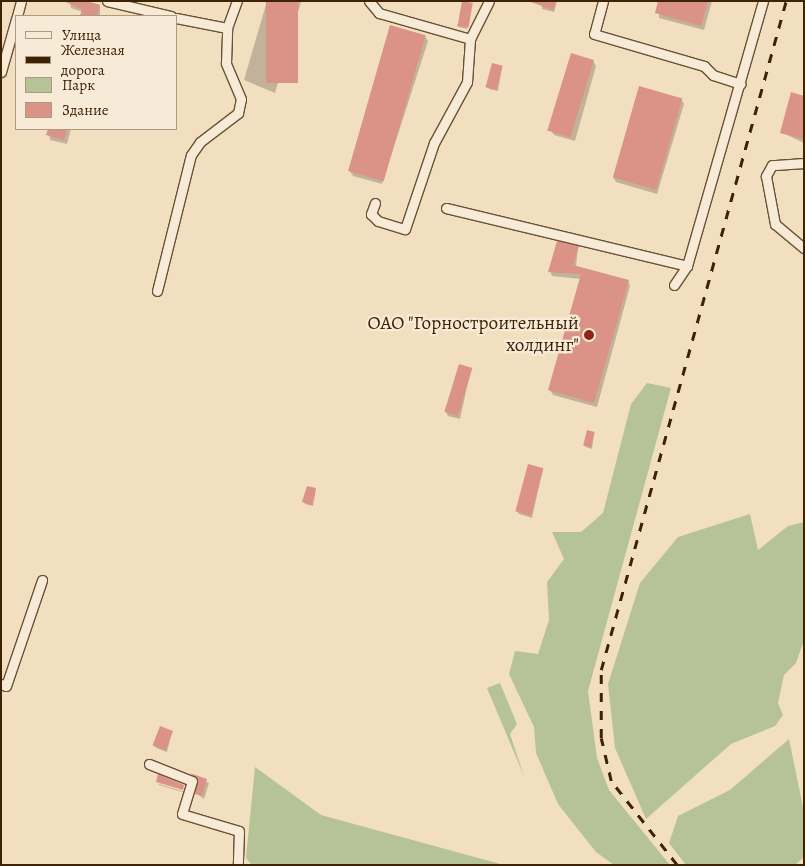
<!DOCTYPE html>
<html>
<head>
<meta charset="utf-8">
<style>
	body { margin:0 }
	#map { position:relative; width:805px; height:866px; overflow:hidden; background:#f2dfc0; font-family:Alegreya,serif }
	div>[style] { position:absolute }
	.green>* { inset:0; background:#b6c396 }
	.shadow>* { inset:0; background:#0003; transform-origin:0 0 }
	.building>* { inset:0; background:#db9287; transform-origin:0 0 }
	.roads { filter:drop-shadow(1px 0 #6a5133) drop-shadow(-1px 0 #6a5133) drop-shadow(0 1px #6a5133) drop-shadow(0 -1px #6a5133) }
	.minor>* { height:9px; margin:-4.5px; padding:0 4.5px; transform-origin:4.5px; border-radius:4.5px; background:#f7ead6 }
	.rail>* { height:2.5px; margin-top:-1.25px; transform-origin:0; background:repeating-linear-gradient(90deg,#3d2204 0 9px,transparent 0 18px) }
	.dots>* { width:14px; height:14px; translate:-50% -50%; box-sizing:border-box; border:2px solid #f7ead6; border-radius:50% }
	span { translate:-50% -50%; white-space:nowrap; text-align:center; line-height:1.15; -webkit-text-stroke:4.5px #f7ead6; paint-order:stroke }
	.poi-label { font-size:19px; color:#3d2204 }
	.right { translate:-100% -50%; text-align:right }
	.frame { position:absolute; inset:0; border:2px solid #3d2204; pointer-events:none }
	.legend { position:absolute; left:15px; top:15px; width:162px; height:115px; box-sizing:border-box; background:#f7ead6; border:1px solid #ad9a82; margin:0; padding:6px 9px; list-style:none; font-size:15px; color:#3d2204 }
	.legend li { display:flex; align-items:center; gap:10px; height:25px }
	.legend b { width:25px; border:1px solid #ad9a82 }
</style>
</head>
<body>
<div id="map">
	<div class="green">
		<div style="clip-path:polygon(647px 383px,671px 388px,588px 691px,597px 758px,609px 790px,670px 865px,614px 865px,596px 852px,558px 804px,536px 753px,534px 727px,509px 674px,515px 651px,538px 654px,549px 620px,547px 582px,564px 559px,552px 532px,581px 532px,603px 513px,631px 404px)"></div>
		<div style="clip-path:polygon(750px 514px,758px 550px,788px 526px,804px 522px,804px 640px,796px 663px,784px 675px,778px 703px,783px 715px,775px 726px,731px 744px,646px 819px,615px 748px,608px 684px,640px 583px,678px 537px)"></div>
		<div style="clip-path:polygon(500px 683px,517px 724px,510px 734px,524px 776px,487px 688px)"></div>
		<div style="clip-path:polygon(789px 739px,804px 812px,804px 857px,795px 865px,686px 865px,669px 843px,678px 816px,730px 790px)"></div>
		<div style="clip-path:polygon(255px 767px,321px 815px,504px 865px,252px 865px,246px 858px)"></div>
	</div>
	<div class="shadow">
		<div style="clip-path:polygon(70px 1px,100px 6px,100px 16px,81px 16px,83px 12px,71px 8px)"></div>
		<div style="clip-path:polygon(267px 1px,301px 2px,275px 93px,244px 80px)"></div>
		<div style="clip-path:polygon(542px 1px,557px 1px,554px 12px,542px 9px)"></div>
		<div style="clip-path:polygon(660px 1px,712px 1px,704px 30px,659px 18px)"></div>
		<div style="clip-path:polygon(472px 4px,467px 29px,458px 27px,457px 25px)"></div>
		<div style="clip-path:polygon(425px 36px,428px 41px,382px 184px,353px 176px,350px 171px)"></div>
		<div style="clip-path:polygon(593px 61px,596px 66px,575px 141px,554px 135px,551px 130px)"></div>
		<div style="clip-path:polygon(502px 67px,498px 91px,489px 89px,488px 87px)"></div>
		<div style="clip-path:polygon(804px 97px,804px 143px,781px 132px)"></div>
		<div style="clip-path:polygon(681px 99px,684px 104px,657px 194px,616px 182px,613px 177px)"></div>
		<div style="clip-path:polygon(49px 129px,71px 129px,67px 144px,50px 140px)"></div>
		<div style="clip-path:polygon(578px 247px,576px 267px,628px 281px,630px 286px,597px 407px,553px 395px,550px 390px,581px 279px,552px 276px,550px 271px)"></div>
		<div style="clip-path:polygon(471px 369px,460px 419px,448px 416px,446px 412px)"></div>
		<div style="clip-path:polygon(594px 433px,592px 449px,586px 447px,584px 445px)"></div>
		<div style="clip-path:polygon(543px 469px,532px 518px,519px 514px,517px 511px)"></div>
		<div style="clip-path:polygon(316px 489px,313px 506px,305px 504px,304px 502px)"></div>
		<div style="clip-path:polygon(172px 732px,167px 752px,156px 748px,155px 746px)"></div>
		<div style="clip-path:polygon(192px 775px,209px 783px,204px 799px,196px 793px,199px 781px)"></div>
		<div style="left:159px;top:784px;width:27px;height:1px;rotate:17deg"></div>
	</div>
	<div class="building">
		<div style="clip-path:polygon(63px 1px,87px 1px,100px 5px,97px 16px,80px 16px,82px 9px)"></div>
		<div style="left:266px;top:1px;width:32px;height:82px"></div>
		<div style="left:462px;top:1px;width:11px;height:25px;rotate:10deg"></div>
		<div style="clip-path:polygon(528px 1px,556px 1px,553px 10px)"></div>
		<div style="clip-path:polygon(658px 1px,708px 1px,701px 26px,655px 13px)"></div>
		<div style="left:390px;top:25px;width:37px;height:152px;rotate:16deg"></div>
		<div style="left:571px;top:53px;width:24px;height:81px;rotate:17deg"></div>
		<div style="left:492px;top:63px;width:11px;height:25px;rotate:15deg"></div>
		<div style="left:639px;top:86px;width:45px;height:95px;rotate:16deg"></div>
		<div style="clip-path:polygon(791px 92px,804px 96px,804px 139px,780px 133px)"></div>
		<div style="clip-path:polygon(48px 129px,67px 129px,64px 140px,46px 135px)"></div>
		<div style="clip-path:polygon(557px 241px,579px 246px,573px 265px,629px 280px,594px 403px,548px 390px,581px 274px,548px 272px)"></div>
		<div style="left:459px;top:364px;width:14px;height:50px;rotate:17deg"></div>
		<div style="left:587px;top:430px;width:8px;height:16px;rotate:14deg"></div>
		<div style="left:528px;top:464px;width:16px;height:49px;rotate:15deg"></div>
		<div style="clip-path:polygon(307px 486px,316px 488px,312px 505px,302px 502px)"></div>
		<div style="left:160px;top:726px;width:14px;height:21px;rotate:21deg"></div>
		<div style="clip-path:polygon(190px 773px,207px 779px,202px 796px,195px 794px,198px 779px)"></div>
		<div style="clip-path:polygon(158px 774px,184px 785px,183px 790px,156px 782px)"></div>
	</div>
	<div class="roads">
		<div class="minor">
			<div style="left:107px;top:1px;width:66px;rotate:13.2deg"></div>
			<div style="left:369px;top:1px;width:16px;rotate:50deg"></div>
			<div style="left:379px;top:13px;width:95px;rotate:15.9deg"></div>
			<div style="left:603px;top:1px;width:34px;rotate:105deg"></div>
			<div style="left:594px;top:34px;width:115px;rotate:16.2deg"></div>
			<div style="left:704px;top:66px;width:13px;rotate:45deg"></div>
			<div style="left:713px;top:75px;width:29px;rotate:18deg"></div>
			<div style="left:17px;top:16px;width:16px;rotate:-75deg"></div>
			<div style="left:176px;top:18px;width:52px;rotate:11.1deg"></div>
			<div style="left:1px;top:72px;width:55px;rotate:-74.2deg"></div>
			<div style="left:804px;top:163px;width:32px;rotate:176deg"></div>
			<div style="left:772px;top:165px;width:13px;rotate:119deg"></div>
			<div style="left:766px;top:176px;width:49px;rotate:79.4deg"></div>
			<div style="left:775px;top:224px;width:38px;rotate:40deg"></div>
			<div style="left:375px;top:203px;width:12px;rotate:110deg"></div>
			<div style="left:371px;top:214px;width:10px;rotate:45deg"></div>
			<div style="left:378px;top:221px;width:28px;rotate:17deg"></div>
			<div style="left:405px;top:229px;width:91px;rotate:-71.4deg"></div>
			<div style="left:434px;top:143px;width:69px;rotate:-61.6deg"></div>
			<div style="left:467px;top:82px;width:43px;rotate:-86deg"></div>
			<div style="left:470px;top:39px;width:42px;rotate:-63.4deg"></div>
			<div style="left:446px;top:208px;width:248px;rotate:13.5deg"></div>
			<div style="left:674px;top:285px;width:23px;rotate:-56deg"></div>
			<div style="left:687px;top:266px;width:276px;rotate:-74deg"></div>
			<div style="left:157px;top:291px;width:140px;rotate:-76deg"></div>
			<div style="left:191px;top:155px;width:16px;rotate:-55deg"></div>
			<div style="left:200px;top:142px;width:48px;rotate:-37.3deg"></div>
			<div style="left:238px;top:113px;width:14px;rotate:-78deg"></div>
			<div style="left:241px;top:99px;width:39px;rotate:-113deg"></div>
			<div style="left:226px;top:63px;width:35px;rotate:-88deg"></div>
			<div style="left:227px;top:28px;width:29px;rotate:-70deg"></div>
			<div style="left:1px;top:684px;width:5px;rotate:22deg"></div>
			<div style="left:6px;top:686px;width:112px;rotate:-71.2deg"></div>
			<div style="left:149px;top:764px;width:46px;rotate:21.6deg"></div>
			<div style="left:192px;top:781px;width:34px;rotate:107deg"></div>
			<div style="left:182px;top:814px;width:59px;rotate:16.6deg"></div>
			<div style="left:239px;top:831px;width:34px;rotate:92deg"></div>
		</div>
	</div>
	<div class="rail">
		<div style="left:677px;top:865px;width:107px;rotate:-128.2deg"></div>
		<div style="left:611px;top:781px;width:44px;rotate:-103.1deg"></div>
		<div style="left:601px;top:738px;width:68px;rotate:-90deg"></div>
		<div style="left:601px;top:670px;width:694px;rotate:-74.54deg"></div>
	</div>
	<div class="dots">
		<div style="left:589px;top:335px;background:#8f2418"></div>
	</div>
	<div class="poi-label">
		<span class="right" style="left:579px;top:335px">ОАО "Горностроительный<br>холдинг"</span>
	</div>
	<div class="frame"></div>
	<ul class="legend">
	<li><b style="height:6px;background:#f7ead6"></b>Улица</li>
	<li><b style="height:6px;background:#3d2204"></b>Железная дорога</li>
	<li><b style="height:14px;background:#b6c396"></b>Парк</li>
	<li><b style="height:14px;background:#db9287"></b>Здание</li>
	</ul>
</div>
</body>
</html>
